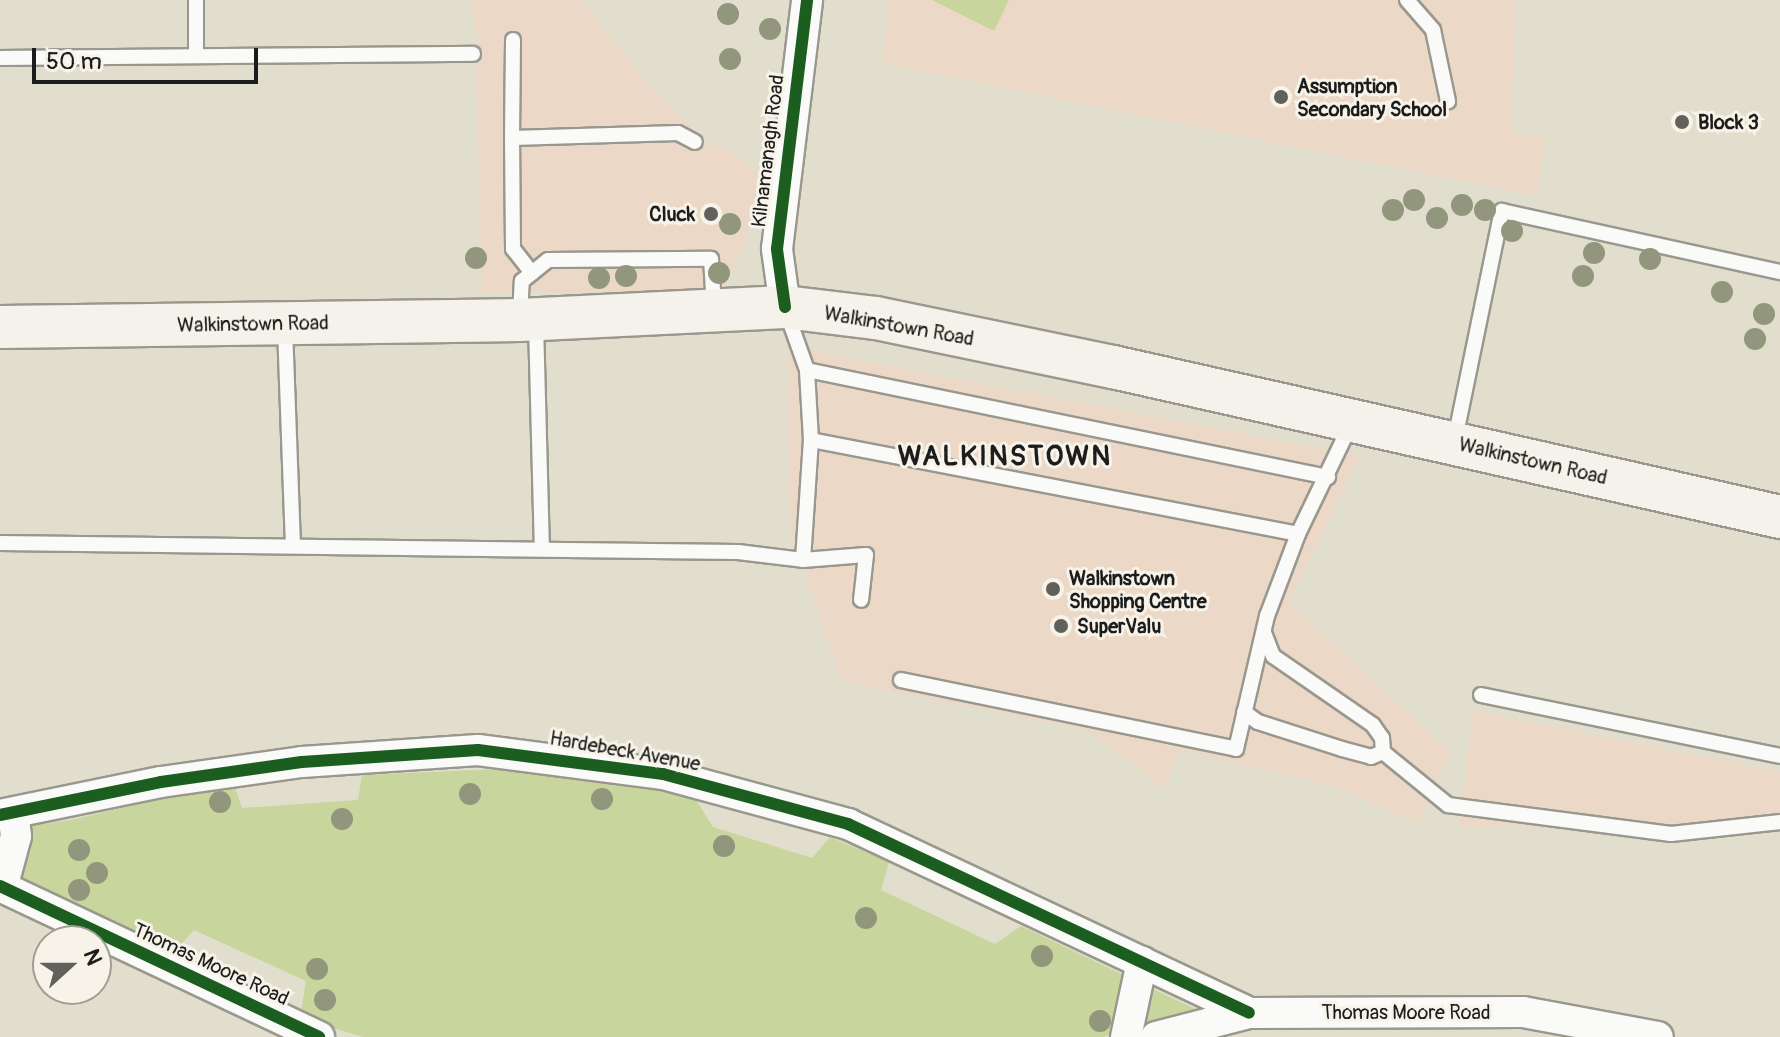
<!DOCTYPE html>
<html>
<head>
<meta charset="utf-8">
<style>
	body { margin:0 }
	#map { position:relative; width:1780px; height:1037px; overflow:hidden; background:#e1decd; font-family:Pangolin,sans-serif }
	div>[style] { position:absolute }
	.built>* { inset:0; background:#ecd8c7 }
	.green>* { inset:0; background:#c8d69d }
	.roads { filter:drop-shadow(2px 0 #9a988e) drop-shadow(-2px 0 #9a988e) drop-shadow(0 2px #9a988e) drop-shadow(0 -2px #9a988e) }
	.service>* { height:14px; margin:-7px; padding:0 7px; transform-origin:7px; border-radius:7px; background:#fafaf8 }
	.minor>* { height:30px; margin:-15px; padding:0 15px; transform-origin:15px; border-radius:15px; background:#fafaf8 }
	.secondary>* { height:42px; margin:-21px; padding:0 21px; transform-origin:21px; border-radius:21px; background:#f5f2ec }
	.cycleway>* { height:12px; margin:-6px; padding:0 6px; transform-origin:6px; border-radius:6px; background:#1b5e20 }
	.trees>* { width:22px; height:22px; margin:-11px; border-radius:50%; background:#92967d }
	.dots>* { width:22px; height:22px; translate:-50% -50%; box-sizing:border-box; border:4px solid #f7f3e8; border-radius:50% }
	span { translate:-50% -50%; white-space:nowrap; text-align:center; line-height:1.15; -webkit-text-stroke:6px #f7f3e8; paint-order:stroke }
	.poi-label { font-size:20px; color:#1c1c1c; font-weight:700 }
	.left { translate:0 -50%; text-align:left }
	.right { translate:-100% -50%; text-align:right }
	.street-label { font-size:20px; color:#1c1c1c }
	.district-label { font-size:28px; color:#1c1c1c; font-weight:700; letter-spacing:2px }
	.north { position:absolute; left:32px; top:925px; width:80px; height:80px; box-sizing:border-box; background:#f7f3e8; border:2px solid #9f9d96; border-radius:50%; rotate:69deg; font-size:22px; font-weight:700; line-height:32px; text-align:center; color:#1c1c1c }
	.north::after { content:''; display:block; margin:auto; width:28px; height:36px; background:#61605a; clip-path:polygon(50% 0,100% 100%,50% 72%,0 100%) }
	.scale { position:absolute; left:32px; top:48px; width:226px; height:36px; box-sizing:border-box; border:4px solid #1c1c1c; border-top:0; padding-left:10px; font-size:24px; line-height:28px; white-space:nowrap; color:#1c1c1c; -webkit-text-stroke:6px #f7f3e8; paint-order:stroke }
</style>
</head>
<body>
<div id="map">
	<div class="built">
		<div style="clip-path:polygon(470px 0,582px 0,650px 86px,708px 146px,728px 147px,769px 185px,722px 293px,482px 292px,476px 67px,482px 63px)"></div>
		<div style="clip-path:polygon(889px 0,1516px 0,1511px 131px,1547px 137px,1536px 196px,882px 63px)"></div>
		<div style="clip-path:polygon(787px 346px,1360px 456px,1289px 602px,1450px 752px,1417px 824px,1331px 785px,1180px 750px,1165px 789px,1088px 731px,841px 681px,789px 524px)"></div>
		<div style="clip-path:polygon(1473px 711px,1780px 772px,1780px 827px,1459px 828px)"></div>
	</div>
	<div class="green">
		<div style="clip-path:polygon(932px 0,1009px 0,994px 31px)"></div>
		<div style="clip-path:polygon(546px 767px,692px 793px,713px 827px,812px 858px,830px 837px,889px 862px,881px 890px,995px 944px,1021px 926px,1197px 1010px,1103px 1037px,363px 1037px,300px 1018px,306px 981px,194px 930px,173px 953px,0 868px,0 830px,71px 820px,233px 782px,242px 808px,358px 800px,362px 775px)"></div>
	</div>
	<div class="roads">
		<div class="service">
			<div style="left:196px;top:0;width:56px;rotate:90deg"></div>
			<div style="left:1407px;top:0;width:40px;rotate:49deg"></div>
			<div style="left:1433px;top:30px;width:73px;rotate:78.1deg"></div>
			<div style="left:0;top:58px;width:473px;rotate:-0.5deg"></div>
			<div style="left:512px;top:138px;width:98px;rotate:-89.4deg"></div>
			<div style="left:532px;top:273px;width:31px;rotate:-128deg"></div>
			<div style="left:513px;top:249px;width:111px;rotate:-90.5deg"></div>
			<div style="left:512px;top:138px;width:166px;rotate:-1.7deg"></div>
			<div style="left:678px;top:133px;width:19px;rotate:28deg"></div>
			<div style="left:520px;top:315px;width:34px;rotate:-87deg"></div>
			<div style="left:522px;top:281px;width:33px;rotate:-39deg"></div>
			<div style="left:548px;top:260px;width:163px;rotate:-0.4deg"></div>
			<div style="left:711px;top:259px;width:48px;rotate:86.4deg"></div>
			<div style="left:536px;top:323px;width:225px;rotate:88.5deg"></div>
			<div style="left:285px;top:328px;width:216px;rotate:87.9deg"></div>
			<div style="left:807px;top:370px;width:532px;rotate:11.61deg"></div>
			<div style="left:1455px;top:439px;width:233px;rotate:-78.4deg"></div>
			<div style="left:1502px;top:211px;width:285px;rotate:12.4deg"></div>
			<div style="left:811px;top:440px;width:496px;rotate:10.9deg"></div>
			<div style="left:0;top:543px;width:738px;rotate:0.7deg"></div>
			<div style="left:738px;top:552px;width:65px;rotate:7deg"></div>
			<div style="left:803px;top:560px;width:120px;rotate:-86.2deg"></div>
			<div style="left:811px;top:440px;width:70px;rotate:-93.3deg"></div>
			<div style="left:807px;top:370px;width:63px;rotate:-109.6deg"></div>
			<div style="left:803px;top:560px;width:63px;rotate:-4.5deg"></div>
			<div style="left:866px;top:555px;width:45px;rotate:96.3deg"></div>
			<div style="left:901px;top:680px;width:342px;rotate:11.6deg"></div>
			<div style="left:1236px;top:749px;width:137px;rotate:-76.9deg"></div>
			<div style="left:1267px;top:616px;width:88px;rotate:-69.3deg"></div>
			<div style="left:1298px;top:534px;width:124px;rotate:-64.3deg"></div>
			<div style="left:1481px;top:695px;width:305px;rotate:11.5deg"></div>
			<div style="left:1244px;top:712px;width:17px;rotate:36deg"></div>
			<div style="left:1258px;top:722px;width:88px;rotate:17.8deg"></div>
			<div style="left:1342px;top:749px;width:30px;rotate:15deg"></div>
			<div style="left:1371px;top:757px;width:13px;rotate:-23deg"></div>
			<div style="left:1383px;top:752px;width:14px;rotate:-94deg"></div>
			<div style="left:1382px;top:738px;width:16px;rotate:-125deg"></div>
			<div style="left:1373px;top:725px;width:121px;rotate:-145.4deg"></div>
			<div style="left:1273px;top:656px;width:25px;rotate:-111deg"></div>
			<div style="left:1383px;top:752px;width:84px;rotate:39.2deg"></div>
			<div style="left:1448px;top:805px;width:225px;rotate:7.4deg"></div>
			<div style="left:1671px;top:834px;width:110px;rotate:-6.3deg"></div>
		</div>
		<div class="minor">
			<div style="left:785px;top:307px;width:59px;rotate:-97.9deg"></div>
			<div style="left:777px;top:249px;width:251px;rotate:-83.1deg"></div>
			<div style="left:0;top:815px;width:164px;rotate:-11.6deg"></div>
			<div style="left:161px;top:782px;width:142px;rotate:-8.1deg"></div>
			<div style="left:302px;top:762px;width:176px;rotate:-3.9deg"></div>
			<div style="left:478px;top:750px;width:187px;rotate:7.4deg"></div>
			<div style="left:663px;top:774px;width:192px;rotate:15.1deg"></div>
			<div style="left:848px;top:824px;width:443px;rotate:25.2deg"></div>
			<div style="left:0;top:886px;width:353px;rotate:25.3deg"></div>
			<div style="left:2px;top:888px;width:54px;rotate:-74.9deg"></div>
			<div style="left:16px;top:836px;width:23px;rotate:-97deg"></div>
			<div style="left:1126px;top:1037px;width:77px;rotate:-78deg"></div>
			<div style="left:1156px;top:1037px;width:96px;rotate:-14.5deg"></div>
			<div style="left:1249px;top:1013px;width:274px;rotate:-0.2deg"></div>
			<div style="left:1523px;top:1012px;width:137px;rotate:10.5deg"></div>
		</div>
		<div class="secondary">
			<div style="left:0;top:327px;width:520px;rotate:-0.77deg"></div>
			<div style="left:520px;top:320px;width:265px;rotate:-2.8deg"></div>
			<div style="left:785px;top:307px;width:92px;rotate:6.9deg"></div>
			<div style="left:876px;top:318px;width:242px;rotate:11.7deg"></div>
			<div style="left:1113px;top:367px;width:684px;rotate:12.67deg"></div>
		</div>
	</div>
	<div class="cycleway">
		<div style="left:785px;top:307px;width:59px;rotate:-97.9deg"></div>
		<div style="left:777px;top:249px;width:251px;rotate:-83.1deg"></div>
		<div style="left:0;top:815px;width:164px;rotate:-11.6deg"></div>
		<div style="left:161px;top:782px;width:142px;rotate:-8.1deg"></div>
		<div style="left:302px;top:762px;width:176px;rotate:-3.9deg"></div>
		<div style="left:478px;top:750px;width:187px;rotate:7.4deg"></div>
		<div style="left:663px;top:774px;width:192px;rotate:15.1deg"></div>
		<div style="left:848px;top:824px;width:443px;rotate:25.2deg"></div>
		<div style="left:0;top:886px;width:353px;rotate:25.3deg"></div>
	</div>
	<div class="trees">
		<div style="left:728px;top:14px"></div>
		<div style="left:770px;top:29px"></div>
		<div style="left:730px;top:59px"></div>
		<div style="left:1414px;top:200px"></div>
		<div style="left:1462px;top:205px"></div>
		<div style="left:1393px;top:210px"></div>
		<div style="left:1485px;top:210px"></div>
		<div style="left:1437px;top:218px"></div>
		<div style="left:730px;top:224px"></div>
		<div style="left:1512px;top:231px"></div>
		<div style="left:1594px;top:253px"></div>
		<div style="left:476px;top:258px"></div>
		<div style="left:1650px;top:259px"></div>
		<div style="left:719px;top:273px"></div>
		<div style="left:626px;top:276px"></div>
		<div style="left:1583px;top:276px"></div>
		<div style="left:599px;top:278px"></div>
		<div style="left:1722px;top:292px"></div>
		<div style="left:1764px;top:314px"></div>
		<div style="left:1755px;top:339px"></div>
		<div style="left:470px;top:794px"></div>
		<div style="left:602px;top:799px"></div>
		<div style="left:220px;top:802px"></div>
		<div style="left:342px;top:819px"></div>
		<div style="left:724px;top:846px"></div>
		<div style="left:79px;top:850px"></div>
		<div style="left:97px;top:873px"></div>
		<div style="left:79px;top:890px"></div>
		<div style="left:866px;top:918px"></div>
		<div style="left:1042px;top:956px"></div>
		<div style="left:317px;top:969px"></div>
		<div style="left:325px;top:1000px"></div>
		<div style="left:1100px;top:1021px"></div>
	</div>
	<div class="dots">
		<div style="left:1281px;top:97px;background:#61605a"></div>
		<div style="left:1682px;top:122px;background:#61605a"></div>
		<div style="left:711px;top:214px;background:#61605a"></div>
		<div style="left:1053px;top:589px;background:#61605a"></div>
		<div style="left:1061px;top:626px;background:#61605a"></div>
	</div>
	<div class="poi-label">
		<span class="left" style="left:1297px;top:98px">Assumption<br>Secondary School</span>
		<span class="left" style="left:1698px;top:122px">Block 3</span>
		<span class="right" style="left:695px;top:214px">Cluck</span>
		<span class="left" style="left:1069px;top:590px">Walkinstown<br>Shopping Centre</span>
		<span class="left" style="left:1077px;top:626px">SuperValu</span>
	</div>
	<div class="street-label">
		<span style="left:768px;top:151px;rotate:-83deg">Kilnamanagh Road</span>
		<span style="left:253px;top:324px;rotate:-1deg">Walkinstown Road</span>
		<span style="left:899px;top:326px;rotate:10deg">Walkinstown Road</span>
		<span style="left:1533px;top:461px;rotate:13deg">Walkinstown Road</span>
		<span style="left:625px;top:751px;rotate:10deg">Hardebeck Avenue</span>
		<span style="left:211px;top:964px;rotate:25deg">Thomas Moore Road</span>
		<span style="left:1406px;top:1012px">Thomas Moore Road</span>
	</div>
	<div class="district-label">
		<span style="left:1005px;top:457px">WALKINSTOWN</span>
	</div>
	<div class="north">N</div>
	<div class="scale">50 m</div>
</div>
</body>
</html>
